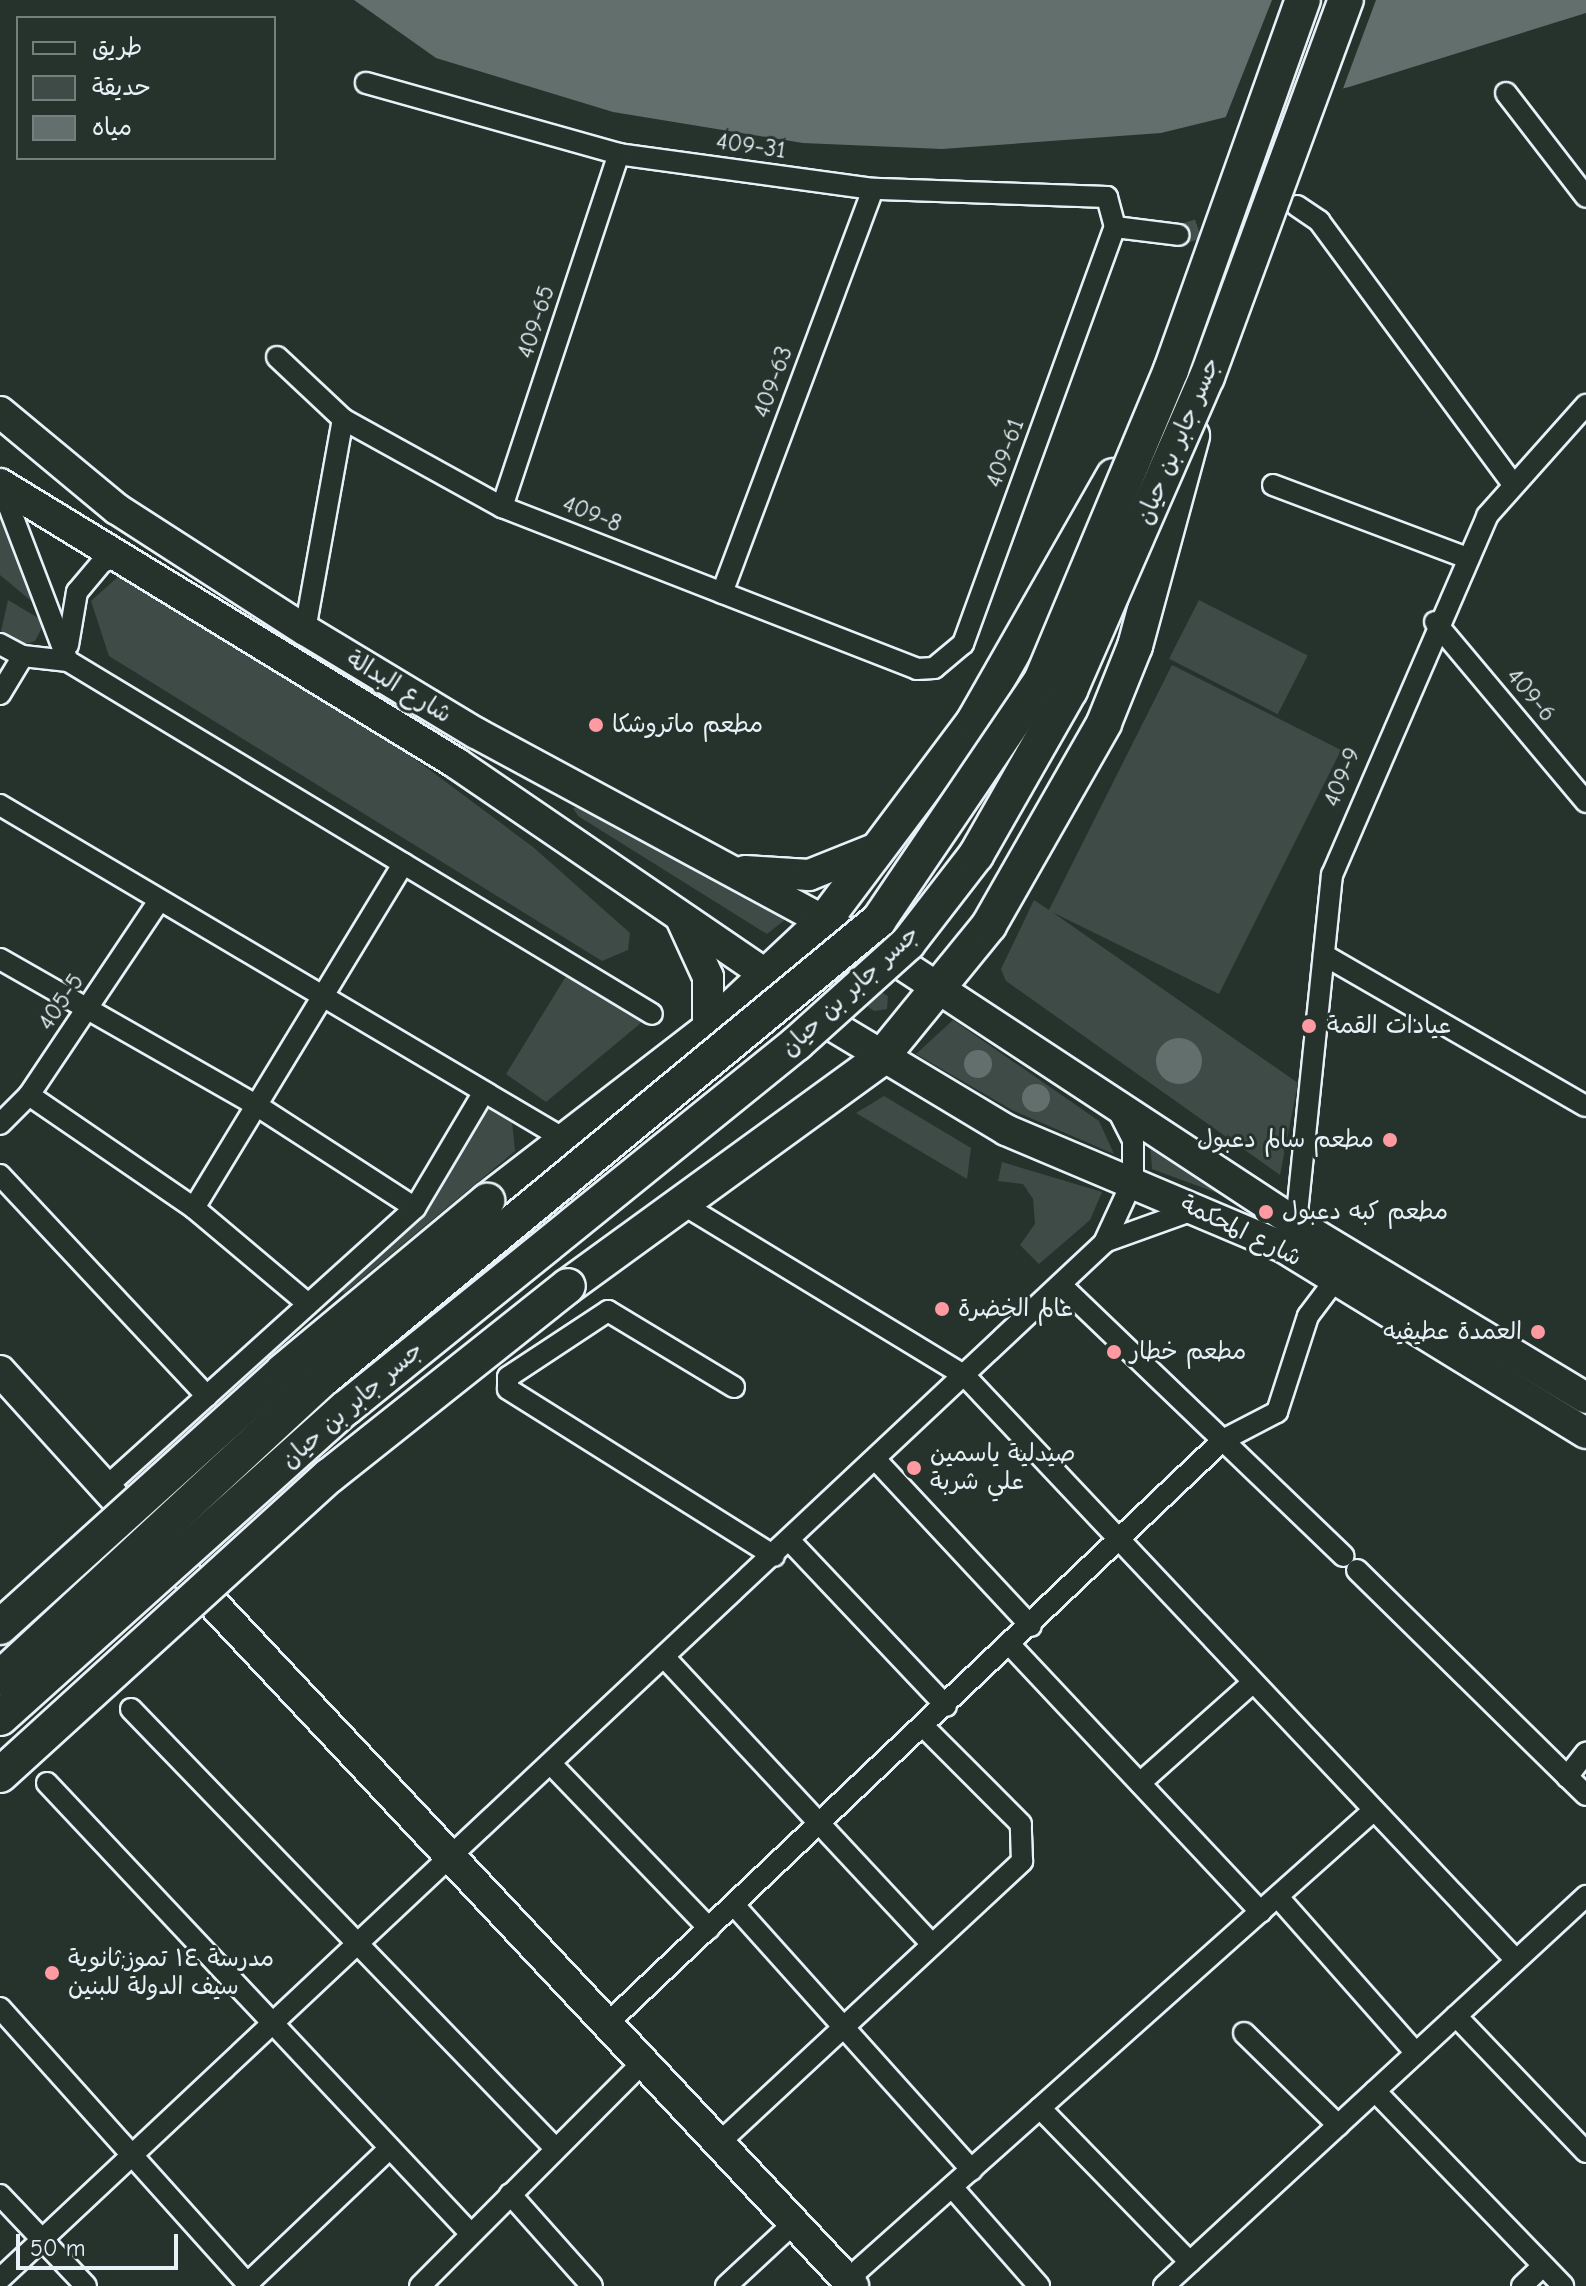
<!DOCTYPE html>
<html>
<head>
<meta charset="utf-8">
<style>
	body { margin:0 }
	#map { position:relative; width:1586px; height:2286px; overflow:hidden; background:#26332d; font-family:"Comic Neue","Playpen Sans Arabic",sans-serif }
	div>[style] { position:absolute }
	.green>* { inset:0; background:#3e4b47; transform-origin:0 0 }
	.water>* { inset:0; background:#636f6d }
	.round { border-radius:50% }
	.pier>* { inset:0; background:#26332d }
	.street-tunnel>* { height:20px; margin-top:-10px; transform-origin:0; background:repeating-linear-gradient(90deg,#43504b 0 20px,transparent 0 30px) }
	.roads { filter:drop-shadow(2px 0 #e8f1f8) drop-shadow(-2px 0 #e8f1f8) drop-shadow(0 2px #e8f1f8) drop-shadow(0 -2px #e8f1f8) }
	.street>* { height:20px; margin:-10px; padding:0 10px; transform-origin:10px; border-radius:10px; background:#26332d }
	.secondary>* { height:30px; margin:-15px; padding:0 15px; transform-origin:15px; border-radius:15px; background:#26332d }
	.primary>* { height:34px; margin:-17px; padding:0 17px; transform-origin:17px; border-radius:17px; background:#26332d }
	.bridges { filter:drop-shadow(2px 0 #e8f1f8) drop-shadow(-2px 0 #e8f1f8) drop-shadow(0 2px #e8f1f8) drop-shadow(0 -2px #e8f1f8) }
	.primary-bridge>* { height:34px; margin:-17px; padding:0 17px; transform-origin:17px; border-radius:17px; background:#26332d }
	.dots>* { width:22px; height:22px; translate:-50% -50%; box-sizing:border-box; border:4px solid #26332d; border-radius:50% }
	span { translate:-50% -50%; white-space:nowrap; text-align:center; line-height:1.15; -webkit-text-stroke:6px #26332d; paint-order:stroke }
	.street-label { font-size:24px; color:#e8f1f8 }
	.poi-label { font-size:24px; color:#e8f1f8 }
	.left { translate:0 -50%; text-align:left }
	.right { translate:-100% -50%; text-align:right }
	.legend { position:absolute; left:16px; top:16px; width:260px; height:144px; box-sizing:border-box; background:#26332d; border:2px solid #747f7e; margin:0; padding:10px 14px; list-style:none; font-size:24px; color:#e8f1f8 }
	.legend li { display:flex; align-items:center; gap:16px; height:40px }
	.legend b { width:40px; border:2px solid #747f7e }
	.scale { position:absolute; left:16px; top:2234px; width:162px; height:36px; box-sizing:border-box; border:4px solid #e8f1f8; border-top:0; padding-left:10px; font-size:24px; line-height:28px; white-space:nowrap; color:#e8f1f8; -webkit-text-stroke:6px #26332d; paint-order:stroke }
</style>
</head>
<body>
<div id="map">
	<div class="green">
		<div style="clip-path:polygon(0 515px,6px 520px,35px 604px,0 575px)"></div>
		<div style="clip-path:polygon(120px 575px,388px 739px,533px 847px,630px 933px,628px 950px,602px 961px,109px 656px,91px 601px)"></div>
		<div style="clip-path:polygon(8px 600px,45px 622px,35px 641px,19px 646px,0 636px)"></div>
		<div style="left:1199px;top:600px;width:122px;height:66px;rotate:27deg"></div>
		<div style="clip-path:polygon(1172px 665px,1341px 750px,1219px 994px,1052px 912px,1298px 1083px,1280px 1175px,1006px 981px,1001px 969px,1034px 900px,1049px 910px)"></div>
		<div style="clip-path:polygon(583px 806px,786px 919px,767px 934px,578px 816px,573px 808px)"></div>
		<div style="clip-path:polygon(825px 961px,888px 996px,887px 1009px,874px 1011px,818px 970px)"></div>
		<div style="clip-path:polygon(568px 973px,642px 1022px,546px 1102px,506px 1074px)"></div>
		<div style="clip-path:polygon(953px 1020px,1099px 1121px,1114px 1154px,1012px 1110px,916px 1054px)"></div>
		<div style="clip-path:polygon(884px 1096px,971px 1148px,967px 1179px,856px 1113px)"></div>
		<div style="clip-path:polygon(486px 1108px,512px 1122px,515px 1151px,344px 1293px,338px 1284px)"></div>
		<div style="clip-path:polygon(1150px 1143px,1229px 1196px,1228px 1197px,1152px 1169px)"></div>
		<div style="clip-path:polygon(1002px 1162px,1102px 1192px,1090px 1220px,1039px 1264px,1020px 1245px,1035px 1224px,1033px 1199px,1023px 1184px,998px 1181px)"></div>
	</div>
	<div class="water">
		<div style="clip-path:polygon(354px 0,1586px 0,1586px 13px,1349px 87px,1161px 133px,942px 149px,803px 143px,613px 112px,436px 58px)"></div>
		<div class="round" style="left:1156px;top:1038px;width:46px;height:46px"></div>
		<div class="round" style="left:964px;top:1050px;width:28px;height:28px"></div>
		<div class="round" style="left:1022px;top:1084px;width:28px;height:28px"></div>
	</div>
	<div class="pier">
		<div style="clip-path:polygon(1272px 0,1376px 0,1341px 94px,1223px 124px)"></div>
	</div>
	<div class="street-tunnel">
		<div style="left:1179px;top:235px;width:100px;rotate:-17.5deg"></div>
	</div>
	<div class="roads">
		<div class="street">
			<div style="left:1506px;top:93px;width:131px;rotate:52.4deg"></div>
			<div style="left:1297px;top:206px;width:27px;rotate:34deg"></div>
			<div style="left:1319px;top:221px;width:327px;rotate:53.6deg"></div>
			<div style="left:1115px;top:227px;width:64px;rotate:7.1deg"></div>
			<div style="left:277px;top:357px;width:91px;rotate:43.2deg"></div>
			<div style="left:343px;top:419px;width:182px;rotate:29deg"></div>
			<div style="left:502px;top:507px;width:445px;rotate:21.3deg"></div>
			<div style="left:917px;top:669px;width:17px;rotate:-3deg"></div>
			<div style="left:934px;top:668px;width:38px;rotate:-40deg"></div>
			<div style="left:963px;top:644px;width:444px;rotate:-70deg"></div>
			<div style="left:1115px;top:227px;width:31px;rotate:-105deg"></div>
			<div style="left:1107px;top:197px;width:234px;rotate:-178deg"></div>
			<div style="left:873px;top:189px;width:256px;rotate:-172.2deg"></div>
			<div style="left:619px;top:154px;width:263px;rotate:-164.3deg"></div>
			<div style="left:1273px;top:485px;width:205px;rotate:20.6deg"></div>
			<div style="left:1px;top:486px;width:187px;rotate:69.1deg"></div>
			<div style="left:502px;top:507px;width:372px;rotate:-71.7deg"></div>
			<div style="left:722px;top:593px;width:431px;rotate:-69.5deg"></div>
			<div style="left:1435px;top:622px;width:235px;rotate:50deg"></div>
			<div style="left:305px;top:630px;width:214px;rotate:-79.8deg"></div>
			<div style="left:0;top:644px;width:26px;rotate:28deg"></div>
			<div style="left:23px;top:656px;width:45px;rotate:6.3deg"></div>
			<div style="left:68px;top:661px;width:682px;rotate:31.15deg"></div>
			<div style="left:68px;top:645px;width:54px;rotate:-80.4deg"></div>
			<div style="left:77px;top:592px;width:39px;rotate:-50deg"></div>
			<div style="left:102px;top:562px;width:20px;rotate:-18deg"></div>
			<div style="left:0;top:694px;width:44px;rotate:-58.8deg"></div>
			<div style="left:0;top:805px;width:655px;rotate:30.63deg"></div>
			<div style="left:1324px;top:955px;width:302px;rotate:30deg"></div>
			<div style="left:0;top:959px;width:295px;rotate:29.7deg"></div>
			<div style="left:256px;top:1105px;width:189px;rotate:32.9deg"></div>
			<div style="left:29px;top:1095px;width:200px;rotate:34.4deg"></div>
			<div style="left:194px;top:1208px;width:149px;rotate:40.1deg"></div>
			<div style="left:0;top:1124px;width:41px;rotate:-45deg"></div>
			<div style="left:29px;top:1095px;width:232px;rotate:-56.2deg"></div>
			<div style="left:0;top:1175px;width:303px;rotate:46.9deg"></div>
			<div style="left:679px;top:1202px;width:335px;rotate:31.3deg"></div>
			<div style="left:965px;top:1376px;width:803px;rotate:46.67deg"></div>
			<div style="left:194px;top:1208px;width:403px;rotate:-58.7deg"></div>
			<div style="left:1296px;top:1223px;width:350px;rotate:-84.1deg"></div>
			<div style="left:1332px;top:875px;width:391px;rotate:-66.6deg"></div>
			<div style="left:1487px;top:516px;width:149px;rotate:-48.3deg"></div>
			<div style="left:1107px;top:1241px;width:91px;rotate:-19.8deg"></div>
			<div style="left:1062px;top:1286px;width:390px;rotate:43.8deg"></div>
			<div style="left:734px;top:1387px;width:147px;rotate:-148.9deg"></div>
			<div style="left:608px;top:1311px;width:120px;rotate:146.6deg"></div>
			<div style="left:508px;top:1377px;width:12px;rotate:90deg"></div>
			<div style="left:508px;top:1389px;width:314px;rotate:32.1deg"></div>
			<div style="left:876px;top:1460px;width:227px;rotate:47deg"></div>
			<div style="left:105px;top:1488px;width:418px;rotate:-42.1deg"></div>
			<div style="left:415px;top:1208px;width:135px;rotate:-59.3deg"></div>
			<div style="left:790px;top:1541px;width:227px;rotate:46.6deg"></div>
			<div style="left:1357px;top:1570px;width:321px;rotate:44.5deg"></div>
			<div style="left:1011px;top:1646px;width:365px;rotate:46.8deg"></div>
			<div style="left:665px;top:1658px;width:391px;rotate:47deg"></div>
			<div style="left:131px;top:1709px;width:610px;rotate:46deg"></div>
			<div style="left:551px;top:1764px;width:228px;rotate:46.1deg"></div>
			<div style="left:1567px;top:1777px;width:31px;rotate:-52deg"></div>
			<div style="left:47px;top:1783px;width:619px;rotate:46.77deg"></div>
			<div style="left:1140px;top:1783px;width:149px;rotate:-41.7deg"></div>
			<div style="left:1278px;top:1897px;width:208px;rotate:48.5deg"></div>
			<div style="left:734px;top:1905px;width:356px;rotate:48.1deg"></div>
			<div style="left:0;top:2008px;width:373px;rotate:48.1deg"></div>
			<div style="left:1456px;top:2016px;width:188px;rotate:46.3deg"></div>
			<div style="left:607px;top:2024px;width:849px;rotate:-43.47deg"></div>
			<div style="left:1223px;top:1440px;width:61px;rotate:-27.4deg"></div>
			<div style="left:1277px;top:1412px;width:101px;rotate:-72.1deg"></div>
			<div style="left:1308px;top:1316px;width:46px;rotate:-52.9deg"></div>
			<div style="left:1244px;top:2033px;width:132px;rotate:44.4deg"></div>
			<div style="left:1375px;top:2091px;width:271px;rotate:46deg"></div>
			<div style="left:1040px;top:2108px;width:215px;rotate:45.8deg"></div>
			<div style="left:719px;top:2143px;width:414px;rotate:-42.9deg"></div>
			<div style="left:1022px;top:1861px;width:37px;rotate:-92deg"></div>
			<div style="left:1021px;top:1824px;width:137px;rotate:-135deg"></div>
			<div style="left:952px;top:2187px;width:132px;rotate:48.7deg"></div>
			<div style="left:510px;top:2194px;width:123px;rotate:48.3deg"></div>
			<div style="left:0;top:2195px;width:125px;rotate:46.6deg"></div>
			<div style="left:0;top:2279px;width:1514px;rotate:-43.18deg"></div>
			<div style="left:1104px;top:1243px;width:69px;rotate:-65.3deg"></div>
			<div style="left:1133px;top:1180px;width:40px;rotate:-90deg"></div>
			<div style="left:1133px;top:1140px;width:35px;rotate:-117deg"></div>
			<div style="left:847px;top:2280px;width:705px;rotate:-41.72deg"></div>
			<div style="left:247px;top:2284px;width:197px;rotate:-43.6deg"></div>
			<div style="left:420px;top:2286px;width:316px;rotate:-45.1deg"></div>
			<div style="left:726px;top:2286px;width:93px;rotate:-42.8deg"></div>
			<div style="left:1164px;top:2286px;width:575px;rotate:-42.74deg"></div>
			<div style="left:1522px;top:2286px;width:29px;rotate:-44deg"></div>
		</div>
		<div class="secondary">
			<div style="left:0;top:412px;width:152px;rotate:39.7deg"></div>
			<div style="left:117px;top:509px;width:224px;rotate:32.8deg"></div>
			<div style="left:305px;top:630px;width:200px;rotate:31.1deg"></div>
			<div style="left:476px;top:733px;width:414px;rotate:28.4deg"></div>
			<div style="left:0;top:484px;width:535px;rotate:31.46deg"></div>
			<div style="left:456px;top:763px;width:394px;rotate:34.3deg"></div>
			<div style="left:745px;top:871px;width:64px;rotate:3.6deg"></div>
			<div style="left:809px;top:875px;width:75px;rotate:-21.8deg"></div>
			<div style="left:681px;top:918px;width:65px;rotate:65.4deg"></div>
			<div style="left:708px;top:977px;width:53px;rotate:90deg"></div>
			<div style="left:906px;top:967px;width:467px;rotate:33.3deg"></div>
			<div style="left:1296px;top:1223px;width:339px;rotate:31.1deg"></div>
			<div style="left:838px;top:1029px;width:196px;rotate:31deg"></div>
			<div style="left:1006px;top:1130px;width:303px;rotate:22.9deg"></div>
			<div style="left:1285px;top:1248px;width:353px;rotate:31.6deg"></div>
			<div style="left:0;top:1371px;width:205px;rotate:47.8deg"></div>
			<div style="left:189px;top:1578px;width:971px;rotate:46.84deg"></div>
		</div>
		<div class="primary">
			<div style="left:487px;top:1201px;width:279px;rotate:-37.7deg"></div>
			<div style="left:708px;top:1030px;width:159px;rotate:-43.2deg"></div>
			<div style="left:824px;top:921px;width:250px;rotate:-53.1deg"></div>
			<div style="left:974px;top:721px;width:282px;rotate:-60.3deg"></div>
			<div style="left:568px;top:1286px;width:384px;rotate:-36deg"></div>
			<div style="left:879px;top:1060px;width:174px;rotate:-50.8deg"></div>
			<div style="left:989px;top:925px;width:232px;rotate:-60.3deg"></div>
			<div style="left:1104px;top:723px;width:83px;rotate:-68.1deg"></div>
			<div style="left:1135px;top:646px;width:218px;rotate:-74.8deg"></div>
		</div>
	</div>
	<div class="bridges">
		<div class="primary-bridge">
			<div style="left:0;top:1627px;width:382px;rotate:-42.1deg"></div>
			<div style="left:283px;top:1371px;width:266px;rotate:-39.8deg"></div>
			<div style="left:0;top:1678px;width:440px;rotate:-42.8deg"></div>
			<div style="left:323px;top:1379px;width:721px;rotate:-39.54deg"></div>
			<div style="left:879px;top:920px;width:289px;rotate:-55.9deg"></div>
			<div style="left:1041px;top:681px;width:337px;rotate:-67.3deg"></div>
			<div style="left:1171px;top:370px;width:393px;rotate:-70.4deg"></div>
			<div style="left:0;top:1718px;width:465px;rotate:-41.9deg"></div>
			<div style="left:346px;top:1408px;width:580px;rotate:-38.98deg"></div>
			<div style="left:797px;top:1043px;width:149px;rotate:-42deg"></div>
			<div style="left:908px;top:943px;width:111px;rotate:-52.3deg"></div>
			<div style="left:976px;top:855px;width:190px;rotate:-60.3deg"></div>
			<div style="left:1070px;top:690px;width:342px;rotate:-66.4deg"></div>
			<div style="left:1207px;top:377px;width:402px;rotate:-69.8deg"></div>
			<div style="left:0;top:1775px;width:445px;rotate:-42.3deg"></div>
			<div style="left:329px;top:1476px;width:305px;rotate:-38.5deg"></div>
		</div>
	</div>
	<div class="dots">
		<div style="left:596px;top:725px;background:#ff9aa2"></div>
		<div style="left:1309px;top:1026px;background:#ff9aa2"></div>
		<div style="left:1390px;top:1140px;background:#ff9aa2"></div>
		<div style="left:1266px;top:1212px;background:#ff9aa2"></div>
		<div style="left:942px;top:1309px;background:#ff9aa2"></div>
		<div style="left:1538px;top:1332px;background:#ff9aa2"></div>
		<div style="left:1114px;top:1352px;background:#ff9aa2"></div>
		<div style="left:914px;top:1468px;background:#ff9aa2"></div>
		<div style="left:52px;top:1973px;background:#ff9aa2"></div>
	</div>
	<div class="street-label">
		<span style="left:751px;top:146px;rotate:8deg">409-31</span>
		<span style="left:536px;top:322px;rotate:-72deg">409-65</span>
		<span style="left:773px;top:382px;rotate:-70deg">409-63</span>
		<span style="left:1178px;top:441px;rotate:-67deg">جسر جابر بن حيان</span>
		<span style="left:1005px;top:453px;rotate:-70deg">409-61</span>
		<span style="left:592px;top:514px;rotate:22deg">409-8</span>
		<span style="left:399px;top:687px;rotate:31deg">شارع البدالة</span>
		<span style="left:1531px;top:695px;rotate:50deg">409-6</span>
		<span style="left:1342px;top:777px;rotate:-68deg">409-9</span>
		<span style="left:850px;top:991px;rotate:-43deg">جسر جابر بن حيان</span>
		<span style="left:61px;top:1002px;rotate:-56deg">405-5</span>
		<span style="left:1241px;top:1231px;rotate:26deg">شارع المحكمة</span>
		<span style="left:352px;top:1405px;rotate:-41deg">جسر جابر بن حيان</span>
	</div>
	<div class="poi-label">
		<span class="left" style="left:612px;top:725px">مطعم ماتروشكا</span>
		<span class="left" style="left:1327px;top:1026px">عيادات القمة</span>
		<span class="right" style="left:1374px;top:1140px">مطعم سالم دعبول</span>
		<span class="left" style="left:1282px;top:1212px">مطعم كبه دعبول</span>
		<span class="left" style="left:958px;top:1309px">عالم الخضرة</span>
		<span class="right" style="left:1522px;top:1332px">العمدة عطيفيه</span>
		<span class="left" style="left:1130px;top:1352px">مطعم خطار</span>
		<span class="left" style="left:930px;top:1468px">صيدلية ياسمين<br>علي شربة</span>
		<span class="left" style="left:68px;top:1973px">مدرسة ١٤ تموز;ثانوية<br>سيف الدولة للبنين</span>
	</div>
	<ul class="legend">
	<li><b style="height:10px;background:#26332d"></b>طريق</li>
	<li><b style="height:22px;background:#3e4b47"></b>حديقة</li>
	<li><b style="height:22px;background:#636f6d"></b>مياه</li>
	</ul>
	<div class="scale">50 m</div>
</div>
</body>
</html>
